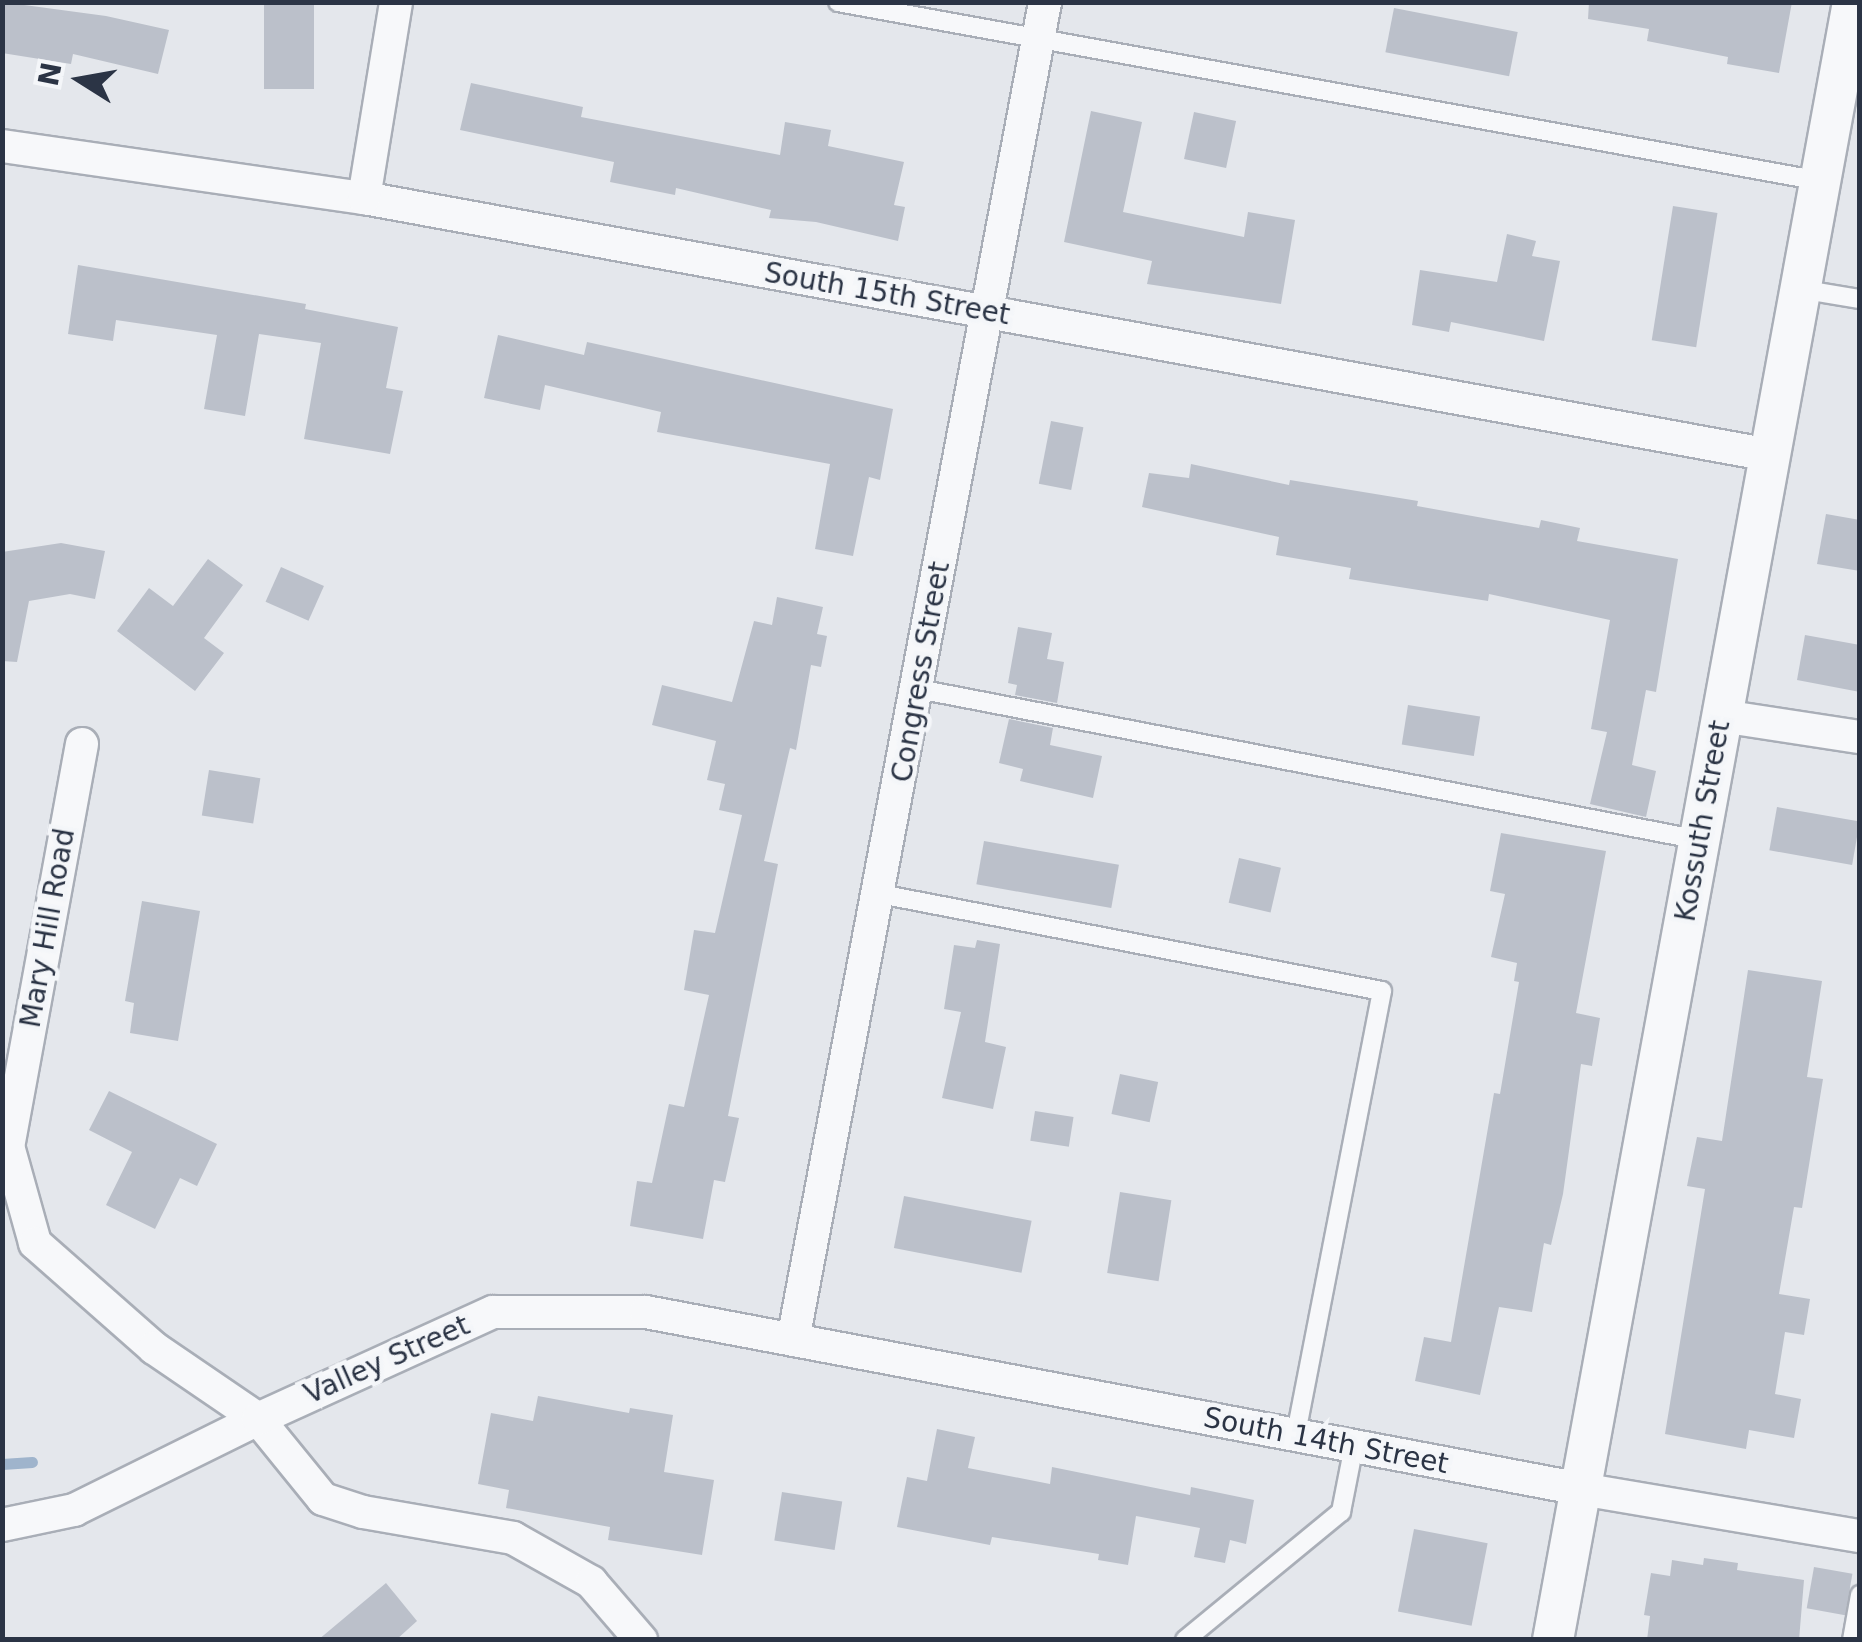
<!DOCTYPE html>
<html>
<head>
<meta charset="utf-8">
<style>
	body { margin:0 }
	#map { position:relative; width:1862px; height:1642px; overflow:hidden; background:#e4e7ec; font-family:"DejaVu Sans",sans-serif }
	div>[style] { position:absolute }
	.stream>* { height:11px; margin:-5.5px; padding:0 5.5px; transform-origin:5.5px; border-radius:5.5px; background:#9fb4cc }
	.building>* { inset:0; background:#bbc0ca; transform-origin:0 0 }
	.roads { filter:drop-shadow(2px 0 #a9aeb7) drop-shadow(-2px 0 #a9aeb7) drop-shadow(0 2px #a9aeb7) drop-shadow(0 -2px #a9aeb7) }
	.service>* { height:18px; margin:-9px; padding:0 9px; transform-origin:9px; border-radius:9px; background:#f7f8fa }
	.minor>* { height:32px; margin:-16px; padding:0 16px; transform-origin:16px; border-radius:16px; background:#f7f8fa }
	.tertiary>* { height:40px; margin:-20px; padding:0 20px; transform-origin:20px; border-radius:20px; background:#f7f8fa }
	span { translate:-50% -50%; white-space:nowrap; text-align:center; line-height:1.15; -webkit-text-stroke:9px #f4f6f9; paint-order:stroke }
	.street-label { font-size:28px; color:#2b3445 }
	.frame { position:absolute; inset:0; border:5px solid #2b3445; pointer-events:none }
	.north { position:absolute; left:30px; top:30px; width:100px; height:100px; -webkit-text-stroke:8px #f4f6f9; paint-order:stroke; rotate:281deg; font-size:28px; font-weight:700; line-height:40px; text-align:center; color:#2b3445 }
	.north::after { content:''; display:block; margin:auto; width:35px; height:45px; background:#2b3445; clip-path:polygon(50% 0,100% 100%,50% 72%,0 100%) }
</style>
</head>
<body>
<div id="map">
	<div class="stream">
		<div style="left:2px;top:1464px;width:30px;rotate:-4deg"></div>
	</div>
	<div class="building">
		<div style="clip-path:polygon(2px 2px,106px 16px,169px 30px,158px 74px,73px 54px,71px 64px,2px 53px)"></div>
		<div style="left:264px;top:2px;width:50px;height:87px"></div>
		<div style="clip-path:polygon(1589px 2px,1792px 2px,1779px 73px,1727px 64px,1728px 57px,1647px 41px,1649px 29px,1588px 19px)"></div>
		<div style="left:1394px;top:8px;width:126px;height:45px;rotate:11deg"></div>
		<div style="clip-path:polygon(471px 83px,583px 107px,581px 117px,780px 155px,785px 122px,831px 130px,828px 146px,904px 162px,894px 205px,905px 207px,898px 241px,816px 222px,769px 218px,771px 210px,676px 188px,675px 195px,610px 182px,614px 162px,460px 130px)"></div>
		<div style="clip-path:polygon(1091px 111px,1142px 122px,1123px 212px,1244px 237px,1248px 212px,1295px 220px,1281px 304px,1147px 284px,1152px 261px,1064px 242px)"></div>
		<div style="left:1194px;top:112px;width:43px;height:48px;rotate:12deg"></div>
		<div style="left:1673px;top:206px;width:45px;height:136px;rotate:9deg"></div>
		<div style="clip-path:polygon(1507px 234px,1536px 241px,1532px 256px,1560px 261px,1544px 341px,1451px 322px,1449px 332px,1412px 325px,1420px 270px,1497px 282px)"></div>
		<div style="clip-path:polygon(78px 265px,306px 304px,305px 309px,398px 327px,386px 388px,403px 391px,390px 454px,304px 439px,321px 343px,259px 334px,245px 416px,204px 409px,217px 335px,116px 320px,113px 341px,68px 334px)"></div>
		<div style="clip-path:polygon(498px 335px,584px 355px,587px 342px,893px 409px,880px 480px,869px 477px,853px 556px,815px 549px,830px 464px,657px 432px,661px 412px,545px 385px,540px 410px,484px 398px)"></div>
		<div style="left:1051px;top:421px;width:33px;height:64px;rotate:11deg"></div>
		<div style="clip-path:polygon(1191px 464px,1289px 485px,1290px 480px,1418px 501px,1417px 506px,1539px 528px,1541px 520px,1580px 528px,1577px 541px,1678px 559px,1656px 692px,1646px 690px,1632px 765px,1656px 771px,1646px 817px,1590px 804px,1607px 732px,1591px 729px,1610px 620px,1489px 594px,1488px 601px,1349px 579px,1351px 568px,1276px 555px,1279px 537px,1142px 507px,1149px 473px,1189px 478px)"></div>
		<div style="clip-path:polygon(1826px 514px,1860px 520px,1860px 571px,1817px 564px)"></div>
		<div style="clip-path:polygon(61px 543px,105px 551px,95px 599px,70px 594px,29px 601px,17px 662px,2px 661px,2px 552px)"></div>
		<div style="clip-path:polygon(208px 559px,243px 585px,204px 638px,224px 653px,195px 691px,117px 631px,149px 588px,173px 606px)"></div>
		<div style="left:281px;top:567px;width:47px;height:38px;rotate:24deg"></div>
		<div style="clip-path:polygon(777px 597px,823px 607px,817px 634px,827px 636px,821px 667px,811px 665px,796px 750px,790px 748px,764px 861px,778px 864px,728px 1116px,739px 1118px,725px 1182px,714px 1180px,703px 1239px,630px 1226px,637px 1181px,652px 1183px,669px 1104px,684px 1107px,709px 995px,684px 990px,694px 930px,715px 933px,742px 815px,719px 810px,725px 784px,707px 780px,716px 741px,652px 725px,662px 685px,732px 702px,754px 621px,772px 625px)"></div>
		<div style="clip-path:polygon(1018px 627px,1052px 633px,1047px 659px,1064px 662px,1057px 703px,1015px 695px,1017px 685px,1008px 683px)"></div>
		<div style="clip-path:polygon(1805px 635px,1860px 645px,1860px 692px,1797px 680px)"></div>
		<div style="left:1408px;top:705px;width:73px;height:40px;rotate:9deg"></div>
		<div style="clip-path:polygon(1009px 719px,1053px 728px,1050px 745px,1102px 756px,1093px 798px,1020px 781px,1023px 769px,999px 763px)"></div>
		<div style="left:209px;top:770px;width:52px;height:46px;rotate:9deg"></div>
		<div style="left:1777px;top:807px;width:84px;height:44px;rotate:10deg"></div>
		<div style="clip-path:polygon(1501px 833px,1606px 851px,1576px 1013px,1600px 1018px,1592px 1066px,1581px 1064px,1563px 1194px,1551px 1245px,1544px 1243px,1532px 1312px,1499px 1307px,1480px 1395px,1415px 1381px,1424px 1337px,1451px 1342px,1494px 1093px,1500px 1094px,1519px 982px,1514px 981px,1517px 963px,1491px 957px,1505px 894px,1490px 891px)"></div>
		<div style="left:984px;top:841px;width:137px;height:44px;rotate:10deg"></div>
		<div style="left:1239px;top:858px;width:43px;height:46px;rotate:13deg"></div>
		<div style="clip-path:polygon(142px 901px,200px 911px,178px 1041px,130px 1033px,134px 1003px,125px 1001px)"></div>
		<div style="clip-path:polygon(977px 940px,1000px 944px,985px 1042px,1006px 1047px,993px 1109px,942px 1098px,961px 1012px,944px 1009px,954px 945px,975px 948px)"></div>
		<div style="clip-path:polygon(1748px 970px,1822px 981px,1807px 1077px,1823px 1079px,1802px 1208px,1794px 1207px,1779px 1294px,1810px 1299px,1804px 1335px,1785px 1332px,1775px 1394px,1801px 1399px,1794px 1438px,1749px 1430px,1746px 1449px,1665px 1434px,1705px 1189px,1687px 1186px,1697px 1137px,1722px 1141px)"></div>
		<div style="left:1120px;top:1074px;width:39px;height:41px;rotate:12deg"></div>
		<div style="clip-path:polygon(109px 1091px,217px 1144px,197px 1186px,180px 1178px,155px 1229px,106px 1205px,132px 1152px,89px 1130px)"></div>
		<div style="left:1035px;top:1111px;width:39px;height:30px;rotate:9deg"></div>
		<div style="left:1120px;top:1192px;width:52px;height:82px;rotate:9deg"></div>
		<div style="left:904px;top:1196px;width:130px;height:53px;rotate:11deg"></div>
		<div style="clip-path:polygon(538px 1396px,629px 1413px,630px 1408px,673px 1415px,664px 1472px,714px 1480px,702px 1555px,608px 1540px,610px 1527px,506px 1508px,509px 1490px,478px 1484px,491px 1413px,533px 1421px)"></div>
		<div style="clip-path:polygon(937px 1429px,975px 1437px,968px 1468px,1050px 1484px,1052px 1467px,1190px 1495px,1191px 1487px,1254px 1500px,1246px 1544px,1230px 1540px,1225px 1563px,1194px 1557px,1200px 1528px,1136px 1516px,1128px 1565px,1098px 1560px,1099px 1554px,992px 1537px,990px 1545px,897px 1527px,907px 1477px,927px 1481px)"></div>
		<div style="left:782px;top:1492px;width:61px;height:49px;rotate:9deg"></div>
		<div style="left:1414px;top:1529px;width:75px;height:84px;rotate:11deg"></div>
		<div style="clip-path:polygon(1704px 1558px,1738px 1563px,1737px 1570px,1804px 1580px,1799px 1640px,1647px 1640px,1650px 1616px,1644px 1615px,1651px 1573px,1670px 1576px,1672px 1560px,1703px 1565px)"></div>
		<div style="left:1814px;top:1567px;width:39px;height:42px;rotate:10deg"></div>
		<div style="clip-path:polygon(386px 1583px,417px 1621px,396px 1640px,318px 1640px)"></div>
	</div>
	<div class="roads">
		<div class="service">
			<div style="left:838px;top:2px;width:998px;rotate:10.33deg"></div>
			<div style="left:1800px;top:289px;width:61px;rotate:9.5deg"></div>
			<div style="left:918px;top:689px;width:796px;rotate:10.93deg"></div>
			<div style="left:880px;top:894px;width:511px;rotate:10.94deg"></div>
			<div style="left:1382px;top:991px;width:452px;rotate:101deg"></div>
			<div style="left:1185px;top:1640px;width:202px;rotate:-39.4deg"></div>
			<div style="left:1341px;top:1512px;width:67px;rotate:-78.9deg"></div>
			<div style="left:1852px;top:1640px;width:46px;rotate:-79.9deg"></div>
		</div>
		<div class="minor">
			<div style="left:2px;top:146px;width:366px;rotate:8.2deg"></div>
			<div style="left:364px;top:198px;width:1429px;rotate:10.36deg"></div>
			<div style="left:364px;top:198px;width:199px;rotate:-80.7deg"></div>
			<div style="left:1722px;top:716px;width:140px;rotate:8.7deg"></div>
			<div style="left:82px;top:744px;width:409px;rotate:100.4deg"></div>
			<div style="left:8px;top:1146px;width:101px;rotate:74.4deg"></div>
			<div style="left:35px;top:1243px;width:159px;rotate:41.4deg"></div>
			<div style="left:154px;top:1348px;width:126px;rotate:34.3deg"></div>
			<div style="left:258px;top:1419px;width:103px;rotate:50.9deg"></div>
			<div style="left:323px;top:1499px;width:42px;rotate:18deg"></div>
			<div style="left:363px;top:1512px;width:152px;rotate:9.8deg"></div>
			<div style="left:513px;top:1538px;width:90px;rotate:29.4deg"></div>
			<div style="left:591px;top:1582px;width:77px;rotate:49.2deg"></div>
			<div style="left:793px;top:1340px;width:1362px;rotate:-79.33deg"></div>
			<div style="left:2px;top:1525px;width:74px;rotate:-11.8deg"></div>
			<div style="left:74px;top:1510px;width:205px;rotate:-26.3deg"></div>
			<div style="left:258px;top:1419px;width:258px;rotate:-24.5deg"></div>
			<div style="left:493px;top:1312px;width:153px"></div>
			<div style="left:646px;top:1312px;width:952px;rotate:10.72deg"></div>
			<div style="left:1581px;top:1489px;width:283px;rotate:9.6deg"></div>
		</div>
		<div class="tertiary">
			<div style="left:1553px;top:1640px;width:1665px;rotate:-79.62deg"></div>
		</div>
	</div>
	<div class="street-label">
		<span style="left:887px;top:294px;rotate:10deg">South 15th Street</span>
		<span style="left:921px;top:672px;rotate:-80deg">Congress Street</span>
		<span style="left:1703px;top:821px;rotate:-80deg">Kossuth Street</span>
		<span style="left:48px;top:928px;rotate:-80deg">Mary Hill Road</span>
		<span style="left:387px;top:1360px;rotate:-24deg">Valley Street</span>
		<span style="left:1326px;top:1441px;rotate:11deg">South 14th Street</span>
	</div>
	<div class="frame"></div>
	<div class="north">N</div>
</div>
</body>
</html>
